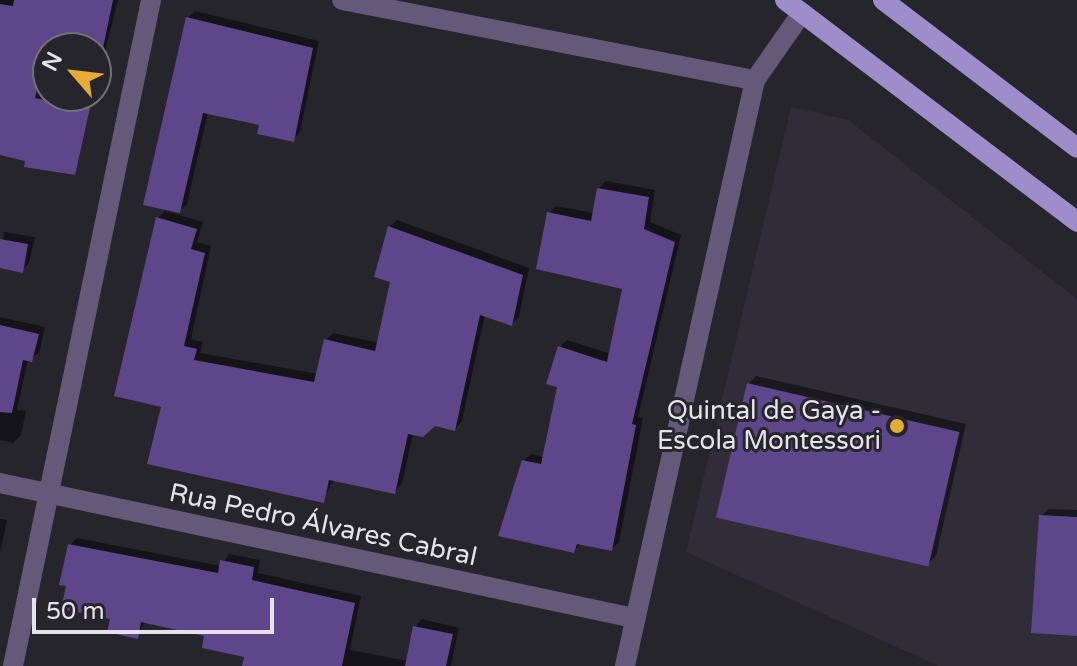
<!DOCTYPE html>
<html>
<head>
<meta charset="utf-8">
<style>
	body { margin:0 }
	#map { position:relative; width:1077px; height:666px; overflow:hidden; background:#26252b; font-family:"Varela Round",sans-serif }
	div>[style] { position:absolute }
	.built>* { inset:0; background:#302d38 }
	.shadow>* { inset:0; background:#0007 }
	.building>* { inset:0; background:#5d468a; transform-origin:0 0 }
	.minor>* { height:20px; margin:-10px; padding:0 10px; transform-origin:10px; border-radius:10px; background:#625a78 }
	.primary>* { height:20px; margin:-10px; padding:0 10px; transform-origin:10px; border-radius:10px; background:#9f8dcb }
	.dots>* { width:22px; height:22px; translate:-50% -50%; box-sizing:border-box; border:4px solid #26252b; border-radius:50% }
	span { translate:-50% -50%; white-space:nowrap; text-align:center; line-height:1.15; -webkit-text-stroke:6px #26252b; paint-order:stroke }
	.poi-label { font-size:26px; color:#e4e3e7 }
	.right { translate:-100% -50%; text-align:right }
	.street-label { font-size:26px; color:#e4e3e7 }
	.north { position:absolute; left:32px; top:32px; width:80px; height:80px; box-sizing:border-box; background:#26252b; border:2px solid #727176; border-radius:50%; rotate:298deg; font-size:22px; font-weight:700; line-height:32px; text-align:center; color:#e4e3e7 }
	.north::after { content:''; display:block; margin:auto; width:28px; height:36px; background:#e6ac36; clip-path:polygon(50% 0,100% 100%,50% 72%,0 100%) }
	.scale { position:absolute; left:32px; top:598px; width:242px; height:36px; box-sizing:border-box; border:4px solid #e4e3e7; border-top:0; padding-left:10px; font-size:24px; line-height:28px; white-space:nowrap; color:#e4e3e7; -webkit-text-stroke:6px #26252b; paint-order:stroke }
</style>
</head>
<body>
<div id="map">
	<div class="built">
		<div style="clip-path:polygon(791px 107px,848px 120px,1077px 299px,1077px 666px,939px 666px,686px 552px)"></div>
	</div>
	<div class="shadow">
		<div style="clip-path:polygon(0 0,118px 0,96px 88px,96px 48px,48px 48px,48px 96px,86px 96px,72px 166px,65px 174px,0 153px)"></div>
		<div style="clip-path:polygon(195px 11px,319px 41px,300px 132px,293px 140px,262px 124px,208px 112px,187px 204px,179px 211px,188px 18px)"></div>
		<div style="clip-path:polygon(606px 181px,655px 190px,650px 222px,681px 235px,638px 417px,643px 418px,619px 542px,611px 549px,582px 543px,574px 551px,523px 461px,531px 454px,544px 457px,559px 386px,560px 347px,567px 340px,611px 354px,625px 287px,549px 213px,556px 206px,594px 213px,599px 188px)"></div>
		<div style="clip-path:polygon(165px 211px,203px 222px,197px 242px,211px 246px,191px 339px,203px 342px,200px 353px,318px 374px,326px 340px,333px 333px,379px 343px,392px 281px,389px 227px,397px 220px,529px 268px,519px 317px,512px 324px,485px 314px,462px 421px,455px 429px,434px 424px,413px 433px,402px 484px,394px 492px,334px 479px,323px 500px,163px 406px,158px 218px)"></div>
		<div style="clip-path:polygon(4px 232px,35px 237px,29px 263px,22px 270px,0 266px)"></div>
		<div style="clip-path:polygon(0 317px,45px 327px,39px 353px,28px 359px,17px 410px,26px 411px,21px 435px,13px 443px,0 440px)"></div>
		<div style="clip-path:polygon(756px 376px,966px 424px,936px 556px,929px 563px,748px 384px)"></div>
		<div style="clip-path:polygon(1049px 509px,1077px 510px,1077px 634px,1041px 516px)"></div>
		<div style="clip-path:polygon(0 519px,7px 520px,0 552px)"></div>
		<div style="clip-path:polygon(77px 538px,221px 566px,229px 554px,260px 560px,258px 573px,361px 596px,350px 650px,408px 661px,415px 627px,422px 619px,459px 628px,451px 666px,244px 666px,247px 656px,207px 634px,146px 621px,137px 636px,68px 584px,70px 545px)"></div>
	</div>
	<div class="building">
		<div style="clip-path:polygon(14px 0,113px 0,103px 48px,46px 48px,35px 98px,90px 108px,75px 175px,24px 167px,25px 161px,0 155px,0 4px,13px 6px)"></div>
		<div style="clip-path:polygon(186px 17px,313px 48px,294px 142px,257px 134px,259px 125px,203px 113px,180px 213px,143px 205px)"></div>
		<div style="clip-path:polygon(597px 188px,649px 197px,644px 229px,675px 242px,632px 424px,636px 425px,612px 551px,577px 544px,574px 553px,498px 536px,522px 460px,541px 464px,557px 387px,546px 384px,558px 346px,607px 362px,622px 289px,536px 269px,547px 212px,591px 221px)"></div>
		<div style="clip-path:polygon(156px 217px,197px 229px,191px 249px,205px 253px,184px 346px,197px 349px,194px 360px,314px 382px,324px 339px,375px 351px,390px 282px,374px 277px,388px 226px,523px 275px,512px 326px,480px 315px,455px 431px,435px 426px,423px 437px,408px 434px,395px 494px,329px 480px,324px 503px,147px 464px,161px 407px,114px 396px)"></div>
		<div style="clip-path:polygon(0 239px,28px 244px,23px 273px,0 268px)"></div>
		<div style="clip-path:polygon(0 325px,39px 334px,32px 362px,23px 360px,12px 413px,0 412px)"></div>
		<div style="left:747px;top:383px;width:218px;height:138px;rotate:13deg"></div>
		<div style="clip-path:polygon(1039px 515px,1077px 517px,1077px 636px,1031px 633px)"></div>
		<div style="clip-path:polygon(68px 544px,218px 573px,220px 560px,254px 567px,252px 580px,355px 603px,342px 666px,242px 666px,244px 657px,202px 648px,204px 636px,141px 622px,138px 639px,107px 632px,110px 619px,61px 609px,66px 586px,59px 585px)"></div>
		<div style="clip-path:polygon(413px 626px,453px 634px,446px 666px,405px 666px)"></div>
	</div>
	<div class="minor">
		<div style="left:342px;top:0;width:421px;rotate:11deg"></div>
		<div style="left:0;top:483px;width:648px;rotate:12.02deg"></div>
		<div style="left:13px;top:666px;width:680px;rotate:-78.29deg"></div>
		<div style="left:625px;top:666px;width:600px;rotate:-77.49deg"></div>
		<div style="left:755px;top:80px;width:82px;rotate:-55deg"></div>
	</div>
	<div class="primary">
		<div style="left:785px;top:0;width:367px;rotate:37.2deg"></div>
		<div style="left:883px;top:0;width:244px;rotate:37.3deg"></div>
	</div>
	<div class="dots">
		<div style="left:897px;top:426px;background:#e6ac36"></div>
	</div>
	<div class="poi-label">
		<span class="right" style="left:881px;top:426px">Quintal de Gaya -<br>Escola Montessori</span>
	</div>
	<div class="street-label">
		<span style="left:323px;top:525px;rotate:12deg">Rua Pedro Álvares Cabral</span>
	</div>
	<div class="north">N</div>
	<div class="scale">50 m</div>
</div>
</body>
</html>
